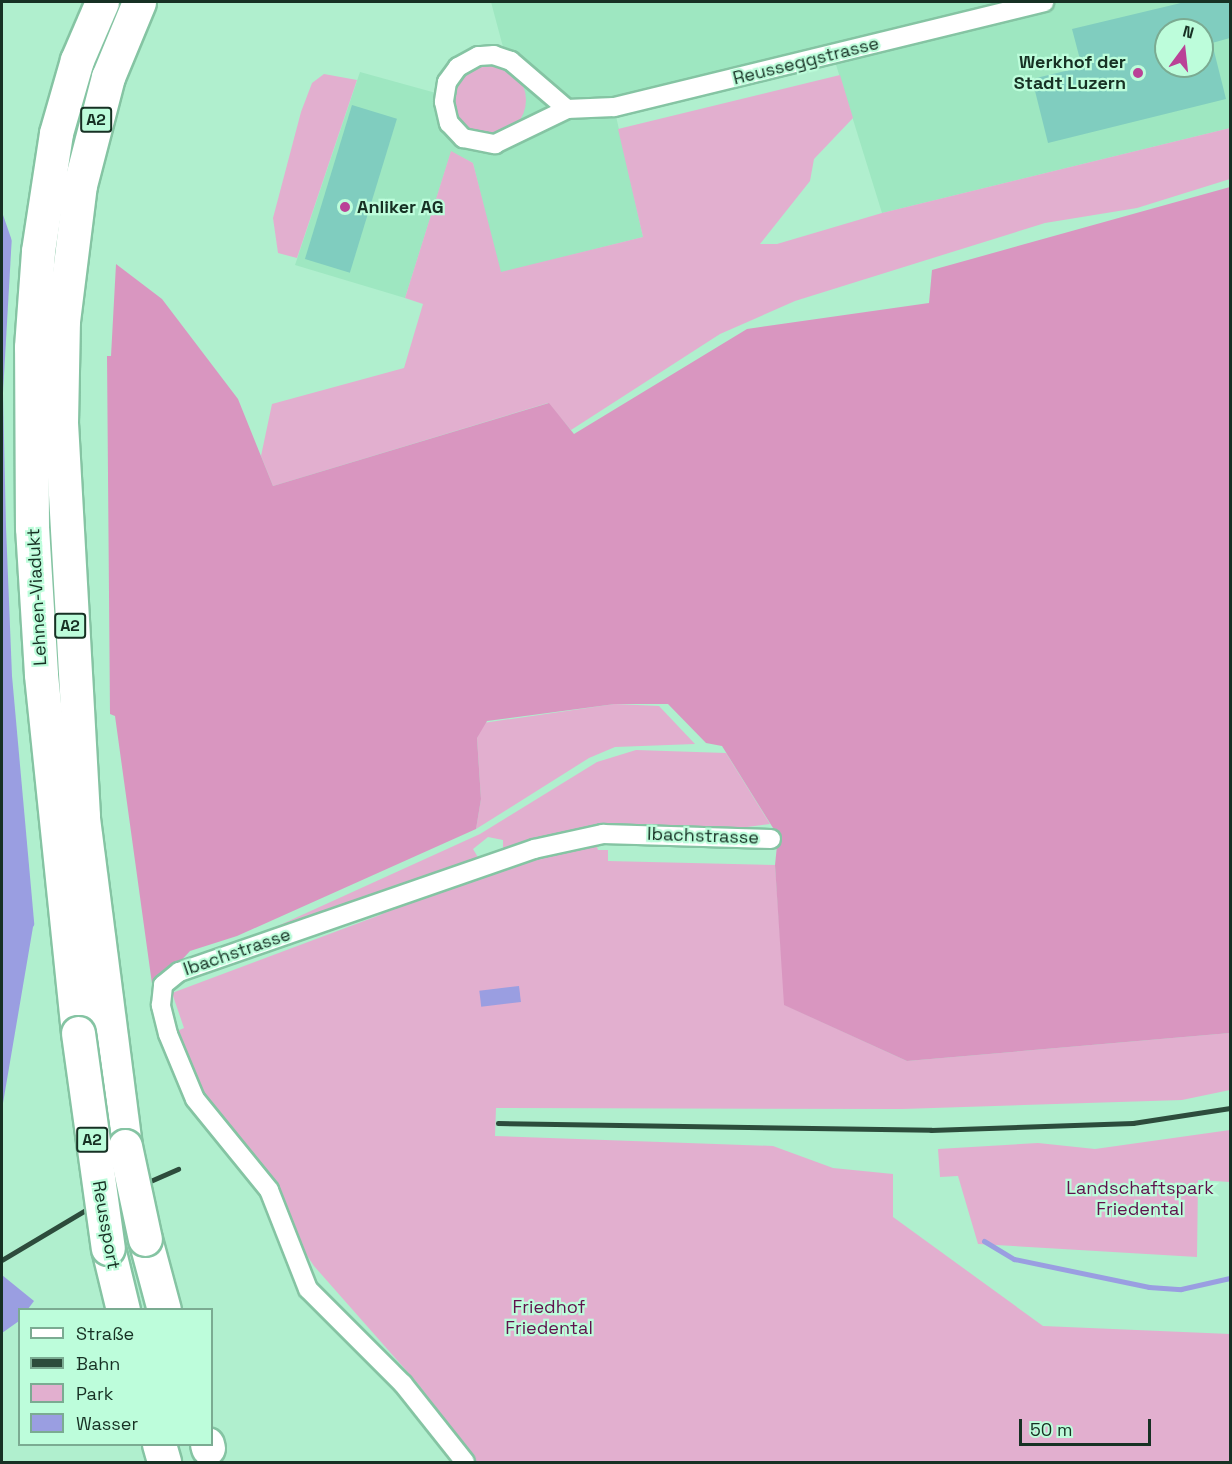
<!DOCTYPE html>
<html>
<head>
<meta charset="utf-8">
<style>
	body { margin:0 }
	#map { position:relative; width:1232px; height:1464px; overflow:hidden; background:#b0efce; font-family:"Space Grotesk",sans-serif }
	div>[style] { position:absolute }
	.built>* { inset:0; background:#9ee7c1 }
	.green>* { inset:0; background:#e2afcf }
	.round { border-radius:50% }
	.forest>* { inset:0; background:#d996c0 }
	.water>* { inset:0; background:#9a9ee1; transform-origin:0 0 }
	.pier>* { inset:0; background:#b0efce }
	.stream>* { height:5px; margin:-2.5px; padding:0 2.5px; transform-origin:2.5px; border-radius:2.5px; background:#9a9ee1 }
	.building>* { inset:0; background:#80cdbf; transform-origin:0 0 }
	.roads { filter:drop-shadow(2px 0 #85c4a3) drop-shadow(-2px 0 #85c4a3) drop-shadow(0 2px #85c4a3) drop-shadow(0 -2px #85c4a3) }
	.street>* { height:18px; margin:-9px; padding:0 9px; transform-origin:9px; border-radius:9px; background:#fff }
	.highway>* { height:33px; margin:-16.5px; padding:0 16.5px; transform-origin:16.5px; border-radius:16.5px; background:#fff }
	.rail>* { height:4.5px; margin:-2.25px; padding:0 2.25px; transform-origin:2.25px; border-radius:2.25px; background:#2d4c3c }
	.bridges { filter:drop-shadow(2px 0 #85c4a3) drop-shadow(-2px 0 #85c4a3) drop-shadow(0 2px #85c4a3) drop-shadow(0 -2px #85c4a3) }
	.highway-bridge>* { height:33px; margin:-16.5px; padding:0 16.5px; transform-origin:16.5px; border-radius:16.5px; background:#fff }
	.dots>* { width:16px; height:16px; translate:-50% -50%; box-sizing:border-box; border:3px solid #bdfddb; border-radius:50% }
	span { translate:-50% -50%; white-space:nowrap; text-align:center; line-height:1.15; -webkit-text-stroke:4.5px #bdfddb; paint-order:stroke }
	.shield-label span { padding:2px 4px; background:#bdfddb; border:2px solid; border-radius:4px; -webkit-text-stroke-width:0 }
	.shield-label { font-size:16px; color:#173124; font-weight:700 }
	.street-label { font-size:18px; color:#173124 }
	.poi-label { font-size:18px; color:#173124; font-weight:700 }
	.right { translate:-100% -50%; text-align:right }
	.left { translate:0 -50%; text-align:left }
	.park-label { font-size:18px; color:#60124c }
	.frame { position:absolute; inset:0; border:3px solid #173124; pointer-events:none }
	.legend { position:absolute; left:18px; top:1308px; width:195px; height:138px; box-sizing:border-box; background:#bdfddb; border:2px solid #7bab92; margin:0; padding:8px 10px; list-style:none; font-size:18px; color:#173124 }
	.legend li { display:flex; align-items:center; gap:12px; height:30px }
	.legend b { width:30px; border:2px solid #7bab92 }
	.north { position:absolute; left:1154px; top:18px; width:60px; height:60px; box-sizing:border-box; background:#bdfddb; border:2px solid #7bab92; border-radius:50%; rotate:15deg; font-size:16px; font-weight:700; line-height:24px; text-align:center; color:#173124 }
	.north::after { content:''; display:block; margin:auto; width:21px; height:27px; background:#ba4297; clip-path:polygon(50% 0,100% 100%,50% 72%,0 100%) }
	.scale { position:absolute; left:1019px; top:1419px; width:132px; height:27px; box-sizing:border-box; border:3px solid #173124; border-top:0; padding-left:8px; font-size:18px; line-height:21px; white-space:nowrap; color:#173124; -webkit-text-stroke:4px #bdfddb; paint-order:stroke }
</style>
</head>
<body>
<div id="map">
	<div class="built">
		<div style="clip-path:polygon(evenodd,491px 2px,1230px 2px,1230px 128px,882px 213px,833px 55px,614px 107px,643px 237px,500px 273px,473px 163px,451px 152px,405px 298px,295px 265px,360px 72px,436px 93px,453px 62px,473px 46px,503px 47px,491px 2px,1166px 30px,1202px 30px,1202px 66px,1166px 66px,1166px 30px)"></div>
	</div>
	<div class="green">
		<div class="round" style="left:454px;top:64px;width:72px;height:72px"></div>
		<div style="clip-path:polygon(324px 74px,357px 80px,297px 258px,278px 253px,273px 218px,301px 112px,312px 83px)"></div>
		<div style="clip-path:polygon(840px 75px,853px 118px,814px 159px,810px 181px,760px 244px,777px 244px,882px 213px,1230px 128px,1230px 179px,1137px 208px,1045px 223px,795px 301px,720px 334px,571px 430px,548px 403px,273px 486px,261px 456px,272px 404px,404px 368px,423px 304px,405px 298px,451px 151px,473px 163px,501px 272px,643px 237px,618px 129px)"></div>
		<div style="clip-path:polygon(615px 704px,659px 706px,695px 744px,615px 747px,589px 758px,476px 829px,481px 799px,477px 738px,483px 723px)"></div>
		<div style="clip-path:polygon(636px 750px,726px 753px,770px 824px,732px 829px,637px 827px,503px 852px,503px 840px,488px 837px,473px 849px,479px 859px,251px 938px,480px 834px,597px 762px)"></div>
		<div style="clip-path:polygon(595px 841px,598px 850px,608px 850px,608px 861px,775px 865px,785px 1005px,907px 1061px,1230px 1033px,1230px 1090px,1182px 1100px,902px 1109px,496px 1108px,495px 1136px,773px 1146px,833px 1168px,893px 1174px,893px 1217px,1043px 1326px,1230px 1334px,1230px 1462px,473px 1462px,419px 1385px,314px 1266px,202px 1101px,177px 1031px,184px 1028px,172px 993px,380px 915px,427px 891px)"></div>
		<div style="clip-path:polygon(1230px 1130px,1230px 1182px,1198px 1180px,1197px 1257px,978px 1244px,958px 1176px,940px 1177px,938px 1149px,1038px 1143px,1095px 1149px)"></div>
	</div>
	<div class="forest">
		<div style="clip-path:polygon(1230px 187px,1230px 1033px,907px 1061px,784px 1005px,775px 865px,778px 836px,722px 746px,706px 743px,668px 704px,615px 704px,487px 721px,477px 738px,481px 799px,476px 829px,237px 936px,190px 951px,153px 991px,115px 716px,110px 714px,107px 356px,111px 356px,116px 264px,162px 299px,238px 399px,273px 486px,549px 403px,574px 434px,747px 329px,929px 303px,932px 270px)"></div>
	</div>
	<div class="water">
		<div style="clip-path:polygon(2px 212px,61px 382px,72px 865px,33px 927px,2px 1109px)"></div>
		<div style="left:519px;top:986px;width:16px;height:40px;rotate:83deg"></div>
		<div style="clip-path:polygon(2px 1275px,34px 1301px,28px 1309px,20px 1310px,19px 1321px,2px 1333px)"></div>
	</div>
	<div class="pier">
		<div style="clip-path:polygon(12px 235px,64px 381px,75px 866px,35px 932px,12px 676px,6px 527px,3px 393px)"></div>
	</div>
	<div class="stream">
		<div style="left:984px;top:1241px;width:35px;rotate:31deg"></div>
		<div style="left:1014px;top:1259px;width:138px;rotate:11.7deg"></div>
		<div style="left:1149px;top:1287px;width:32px;rotate:4deg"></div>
		<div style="left:1181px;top:1289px;width:50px;rotate:-12.7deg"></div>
	</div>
	<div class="building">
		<div style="clip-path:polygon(evenodd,1185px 2px,1230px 2px,1230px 38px,1212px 43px,1226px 99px,1048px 143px,1032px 79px,1082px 67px,1072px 29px,1185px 2px,1166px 30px,1202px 30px,1202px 66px,1166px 66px,1166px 30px)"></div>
		<div style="left:352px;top:105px;width:47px;height:161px;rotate:17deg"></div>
	</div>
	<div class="roads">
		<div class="street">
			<div style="left:567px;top:109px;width:74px;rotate:-139.4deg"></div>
			<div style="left:511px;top:61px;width:18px;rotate:-161deg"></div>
			<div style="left:494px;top:55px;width:16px;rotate:176deg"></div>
			<div style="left:478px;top:56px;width:23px;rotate:151deg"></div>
			<div style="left:458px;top:67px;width:19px;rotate:126deg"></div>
			<div style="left:447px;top:82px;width:20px;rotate:99deg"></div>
			<div style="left:444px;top:102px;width:22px;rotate:77deg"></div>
			<div style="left:449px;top:123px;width:21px;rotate:47deg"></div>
			<div style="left:463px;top:138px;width:33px;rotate:11deg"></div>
			<div style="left:495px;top:144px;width:80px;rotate:-25.9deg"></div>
			<div style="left:567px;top:109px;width:47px;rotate:-2.4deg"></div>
			<div style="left:614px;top:107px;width:443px;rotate:-13.7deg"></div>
			<div style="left:465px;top:1462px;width:100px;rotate:-128.5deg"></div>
			<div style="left:403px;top:1384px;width:134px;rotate:-135deg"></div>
			<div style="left:308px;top:1289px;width:106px;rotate:-111.5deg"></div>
			<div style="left:269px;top:1190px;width:117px;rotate:-129.1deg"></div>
			<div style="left:195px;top:1099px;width:70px;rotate:-112.6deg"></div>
			<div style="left:168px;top:1034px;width:30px;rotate:-104deg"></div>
			<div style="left:161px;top:1005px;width:20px;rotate:-84deg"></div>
			<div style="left:163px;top:985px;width:21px;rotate:-39deg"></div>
			<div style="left:179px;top:972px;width:376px;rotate:-19.1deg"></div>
			<div style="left:534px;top:849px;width:71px;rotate:-12.3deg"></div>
			<div style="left:603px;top:834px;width:168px;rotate:1.7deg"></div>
		</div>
		<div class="highway">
			<div style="left:78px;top:1033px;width:361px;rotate:-95.9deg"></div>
			<div style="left:41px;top:674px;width:146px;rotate:-93.5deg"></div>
			<div style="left:32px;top:528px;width:181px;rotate:-90.3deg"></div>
			<div style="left:31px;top:347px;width:96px;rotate:-85.8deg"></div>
			<div style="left:38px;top:251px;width:119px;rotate:-81.3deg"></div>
			<div style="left:56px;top:133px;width:76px;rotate:-74deg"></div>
			<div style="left:77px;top:60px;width:63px;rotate:-66.7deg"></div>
			<div style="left:125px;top:1146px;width:333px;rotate:-97.3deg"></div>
			<div style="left:83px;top:816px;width:394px;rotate:-93.2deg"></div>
			<div style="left:61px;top:423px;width:102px;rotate:-88.9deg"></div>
			<div style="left:63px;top:321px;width:137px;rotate:-82.9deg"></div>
			<div style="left:80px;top:185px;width:112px;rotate:-75.5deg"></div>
			<div style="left:108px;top:77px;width:81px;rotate:-67.5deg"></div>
			<div style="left:145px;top:1239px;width:73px;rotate:75deg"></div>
			<div style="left:108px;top:1248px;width:64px;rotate:76.4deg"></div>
			<div style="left:159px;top:1444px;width:19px;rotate:74deg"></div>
			<div style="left:207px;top:1444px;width:4px;rotate:76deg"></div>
		</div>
	</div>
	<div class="rail">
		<div style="left:498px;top:1123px;width:433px;rotate:0.9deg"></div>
		<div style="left:931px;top:1130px;width:202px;rotate:-2deg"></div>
		<div style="left:1133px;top:1123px;width:98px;rotate:-8.8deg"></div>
		<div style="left:2px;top:1260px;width:104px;rotate:-30.8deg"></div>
		<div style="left:91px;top:1207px;width:95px;rotate:-23.6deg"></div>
	</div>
	<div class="bridges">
		<div class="highway-bridge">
			<div style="left:78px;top:1033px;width:217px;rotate:82.1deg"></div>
			<div style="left:125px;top:1146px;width:95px;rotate:77.9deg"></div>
		</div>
	</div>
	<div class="dots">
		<div style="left:1138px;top:73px;background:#ba4297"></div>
		<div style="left:345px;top:207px;background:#ba4297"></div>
	</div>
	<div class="shield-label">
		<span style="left:96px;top:120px">A2</span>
		<span style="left:70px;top:626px">A2</span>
		<span style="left:92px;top:1140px">A2</span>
	</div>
	<div class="street-label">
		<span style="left:806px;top:61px;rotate:-14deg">Reusseggstrasse</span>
		<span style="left:37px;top:597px;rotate:-93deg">Lehnen-Viadukt</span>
		<span style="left:703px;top:836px;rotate:2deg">Ibachstrasse</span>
		<span style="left:237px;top:952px;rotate:-19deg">Ibachstrasse</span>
		<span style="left:106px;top:1225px;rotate:80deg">Reussport</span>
	</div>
	<div class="poi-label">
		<span class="right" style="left:1126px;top:73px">Werkhof der<br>Stadt Luzern</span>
		<span class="left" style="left:357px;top:207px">Anliker AG</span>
	</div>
	<div class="park-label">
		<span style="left:1140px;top:1199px">Landschaftspark<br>Friedental</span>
		<span style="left:549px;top:1318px">Friedhof<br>Friedental</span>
	</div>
	<div class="frame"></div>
	<ul class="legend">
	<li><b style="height:8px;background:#fff"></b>Straße</li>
	<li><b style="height:8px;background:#2d4c3c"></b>Bahn</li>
	<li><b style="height:16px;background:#e2afcf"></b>Park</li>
	<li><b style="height:16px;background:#9a9ee1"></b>Wasser</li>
	</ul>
	<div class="north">N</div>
	<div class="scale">50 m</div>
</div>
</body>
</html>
